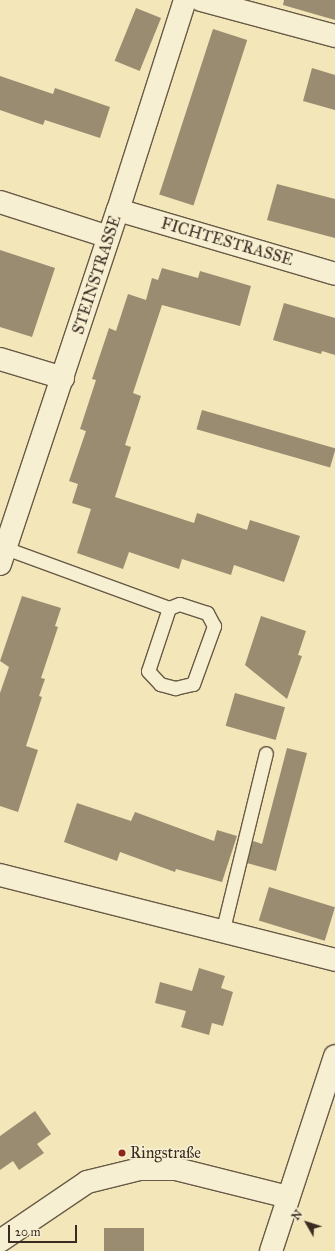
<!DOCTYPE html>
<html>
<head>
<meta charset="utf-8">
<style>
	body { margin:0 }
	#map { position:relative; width:335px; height:1251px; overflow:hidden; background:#f3e6b8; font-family:"IM FELL Great Primer",serif }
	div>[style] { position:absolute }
	.building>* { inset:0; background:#9a8c70; transform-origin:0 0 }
	.roads { filter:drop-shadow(1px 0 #685a47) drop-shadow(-1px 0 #685a47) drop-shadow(0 1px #685a47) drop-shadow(0 -1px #685a47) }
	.service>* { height:13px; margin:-6.5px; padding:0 6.5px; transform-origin:6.5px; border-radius:6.5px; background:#f7efd1 }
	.minor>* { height:22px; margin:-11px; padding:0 11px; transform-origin:11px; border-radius:11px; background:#f7efd1 }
	.dots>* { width:11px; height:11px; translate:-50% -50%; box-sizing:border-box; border:2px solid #f7efd1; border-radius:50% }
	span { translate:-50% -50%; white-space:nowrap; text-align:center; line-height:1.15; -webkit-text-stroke:3.5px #f7efd1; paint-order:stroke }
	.street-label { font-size:16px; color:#3a2b21 }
	.poi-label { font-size:16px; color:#3a2b21 }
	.left { translate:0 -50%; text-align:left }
	.north { position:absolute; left:287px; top:1203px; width:40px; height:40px; -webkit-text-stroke:3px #f7efd1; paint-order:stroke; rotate:309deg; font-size:11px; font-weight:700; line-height:16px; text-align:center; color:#3a2b21 }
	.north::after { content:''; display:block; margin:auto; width:14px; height:18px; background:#3a2b21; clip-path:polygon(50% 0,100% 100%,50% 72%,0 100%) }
	.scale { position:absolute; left:8px; top:1225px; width:69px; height:18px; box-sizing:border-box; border:2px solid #3a2b21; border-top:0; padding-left:5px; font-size:12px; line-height:14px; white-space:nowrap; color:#3a2b21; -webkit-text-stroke:3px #f7efd1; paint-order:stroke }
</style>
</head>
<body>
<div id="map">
	<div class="building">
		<div style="clip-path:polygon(284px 0,335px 0,335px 20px,283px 5px)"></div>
		<div style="left:136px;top:8px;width:27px;height:57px;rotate:22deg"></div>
		<div style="left:213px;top:29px;width:36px;height:174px;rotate:18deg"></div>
		<div style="clip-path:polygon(312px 68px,335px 75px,335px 110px,303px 101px)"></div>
		<div style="clip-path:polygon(0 76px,53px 94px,55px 88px,110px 107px,100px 138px,45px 120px,43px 125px,0 110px)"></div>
		<div style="clip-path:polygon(277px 184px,335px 199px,335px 238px,267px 220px)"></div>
		<div style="clip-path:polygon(0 250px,55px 268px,32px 337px,0 327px)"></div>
		<div style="clip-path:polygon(162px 268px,198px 278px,200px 271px,251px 286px,240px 326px,162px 305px,133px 393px,141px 396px,125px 445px,131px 447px,115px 497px,194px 523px,197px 513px,247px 530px,250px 520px,300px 536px,284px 582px,234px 565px,231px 575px,182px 559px,179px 569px,129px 552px,123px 569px,77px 553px,91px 509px,72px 503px,78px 484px,69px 481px,86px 431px,80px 429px,96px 380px,92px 379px,109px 328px,116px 331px,128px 294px,146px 300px,152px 278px,158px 280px)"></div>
		<div style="clip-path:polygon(284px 303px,335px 318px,335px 355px,322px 351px,321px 354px,273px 340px)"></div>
		<div style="left:202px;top:410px;width:139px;height:20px;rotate:16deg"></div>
		<div style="clip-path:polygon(22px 596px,61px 608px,55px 626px,58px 627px,41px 678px,45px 679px,39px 696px,42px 697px,26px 746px,38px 750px,18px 812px,0 806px,0 693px,9px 667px,0 661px)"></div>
		<div style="clip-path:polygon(261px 616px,306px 631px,298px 655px,302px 656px,287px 699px,245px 665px)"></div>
		<div style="left:235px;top:693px;width:52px;height:34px;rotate:16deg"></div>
		<div style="clip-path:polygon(287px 748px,307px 753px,276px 871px,247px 863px,253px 841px,262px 844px)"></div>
		<div style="clip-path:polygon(77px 803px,131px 821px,135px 812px,214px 841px,217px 830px,237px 836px,222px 882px,176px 869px,175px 872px,120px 852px,117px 861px,64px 842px)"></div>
		<div style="left:269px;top:887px;width:69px;height:35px;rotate:17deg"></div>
		<div style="clip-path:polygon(199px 968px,225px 976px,221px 988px,233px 992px,223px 1026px,212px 1023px,209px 1035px,181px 1027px,186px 1011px,155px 1003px,160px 982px,192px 991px)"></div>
		<div style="clip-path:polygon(35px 1111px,51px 1134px,37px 1144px,44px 1153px,19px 1170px,13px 1161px,0 1170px,0 1136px)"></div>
		<div style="left:144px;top:1228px;width:23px;height:40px;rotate:90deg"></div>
	</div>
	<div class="roads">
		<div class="service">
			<div style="left:5px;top:548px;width:175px;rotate:20.1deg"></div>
			<div style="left:169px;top:608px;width:66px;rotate:108.4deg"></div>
			<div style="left:148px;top:671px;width:18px;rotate:47deg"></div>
			<div style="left:160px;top:684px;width:16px;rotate:15deg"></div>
			<div style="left:175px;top:688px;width:18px;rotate:-13deg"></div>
			<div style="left:193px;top:684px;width:62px;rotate:-70.1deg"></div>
			<div style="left:214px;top:626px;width:15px;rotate:-118deg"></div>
			<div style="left:207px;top:613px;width:29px;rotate:-162deg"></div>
			<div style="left:179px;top:604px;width:11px;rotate:158deg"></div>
			<div style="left:222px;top:933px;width:185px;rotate:-76.3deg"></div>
		</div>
		<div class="minor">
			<div style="left:201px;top:0;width:139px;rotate:15deg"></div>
			<div style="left:0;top:202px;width:114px;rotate:17.8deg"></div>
			<div style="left:118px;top:210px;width:226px;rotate:16.4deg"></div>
			<div style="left:0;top:359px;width:66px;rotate:16.8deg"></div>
			<div style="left:0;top:564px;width:373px;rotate:-71.6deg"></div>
			<div style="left:118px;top:210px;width:220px;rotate:-72.3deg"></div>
			<div style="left:0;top:875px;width:346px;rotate:14.2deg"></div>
			<div style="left:0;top:1241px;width:105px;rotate:-34.1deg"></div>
			<div style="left:87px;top:1182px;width:55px;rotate:-13.8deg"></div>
			<div style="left:140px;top:1169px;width:36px"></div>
			<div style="left:176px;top:1169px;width:115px;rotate:14deg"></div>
			<div style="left:271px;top:1251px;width:205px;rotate:-71.8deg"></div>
		</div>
	</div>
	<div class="dots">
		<div style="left:122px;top:1153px;background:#8f2418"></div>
	</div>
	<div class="street-label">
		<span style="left:227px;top:242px;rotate:16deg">FICHTESTRASSE</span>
		<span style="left:97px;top:275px;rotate:-72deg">STEINSTRASSE</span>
	</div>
	<div class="poi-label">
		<span class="left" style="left:130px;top:1153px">Ringstraße</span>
	</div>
	<div class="north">N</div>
	<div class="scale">20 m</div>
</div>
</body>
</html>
